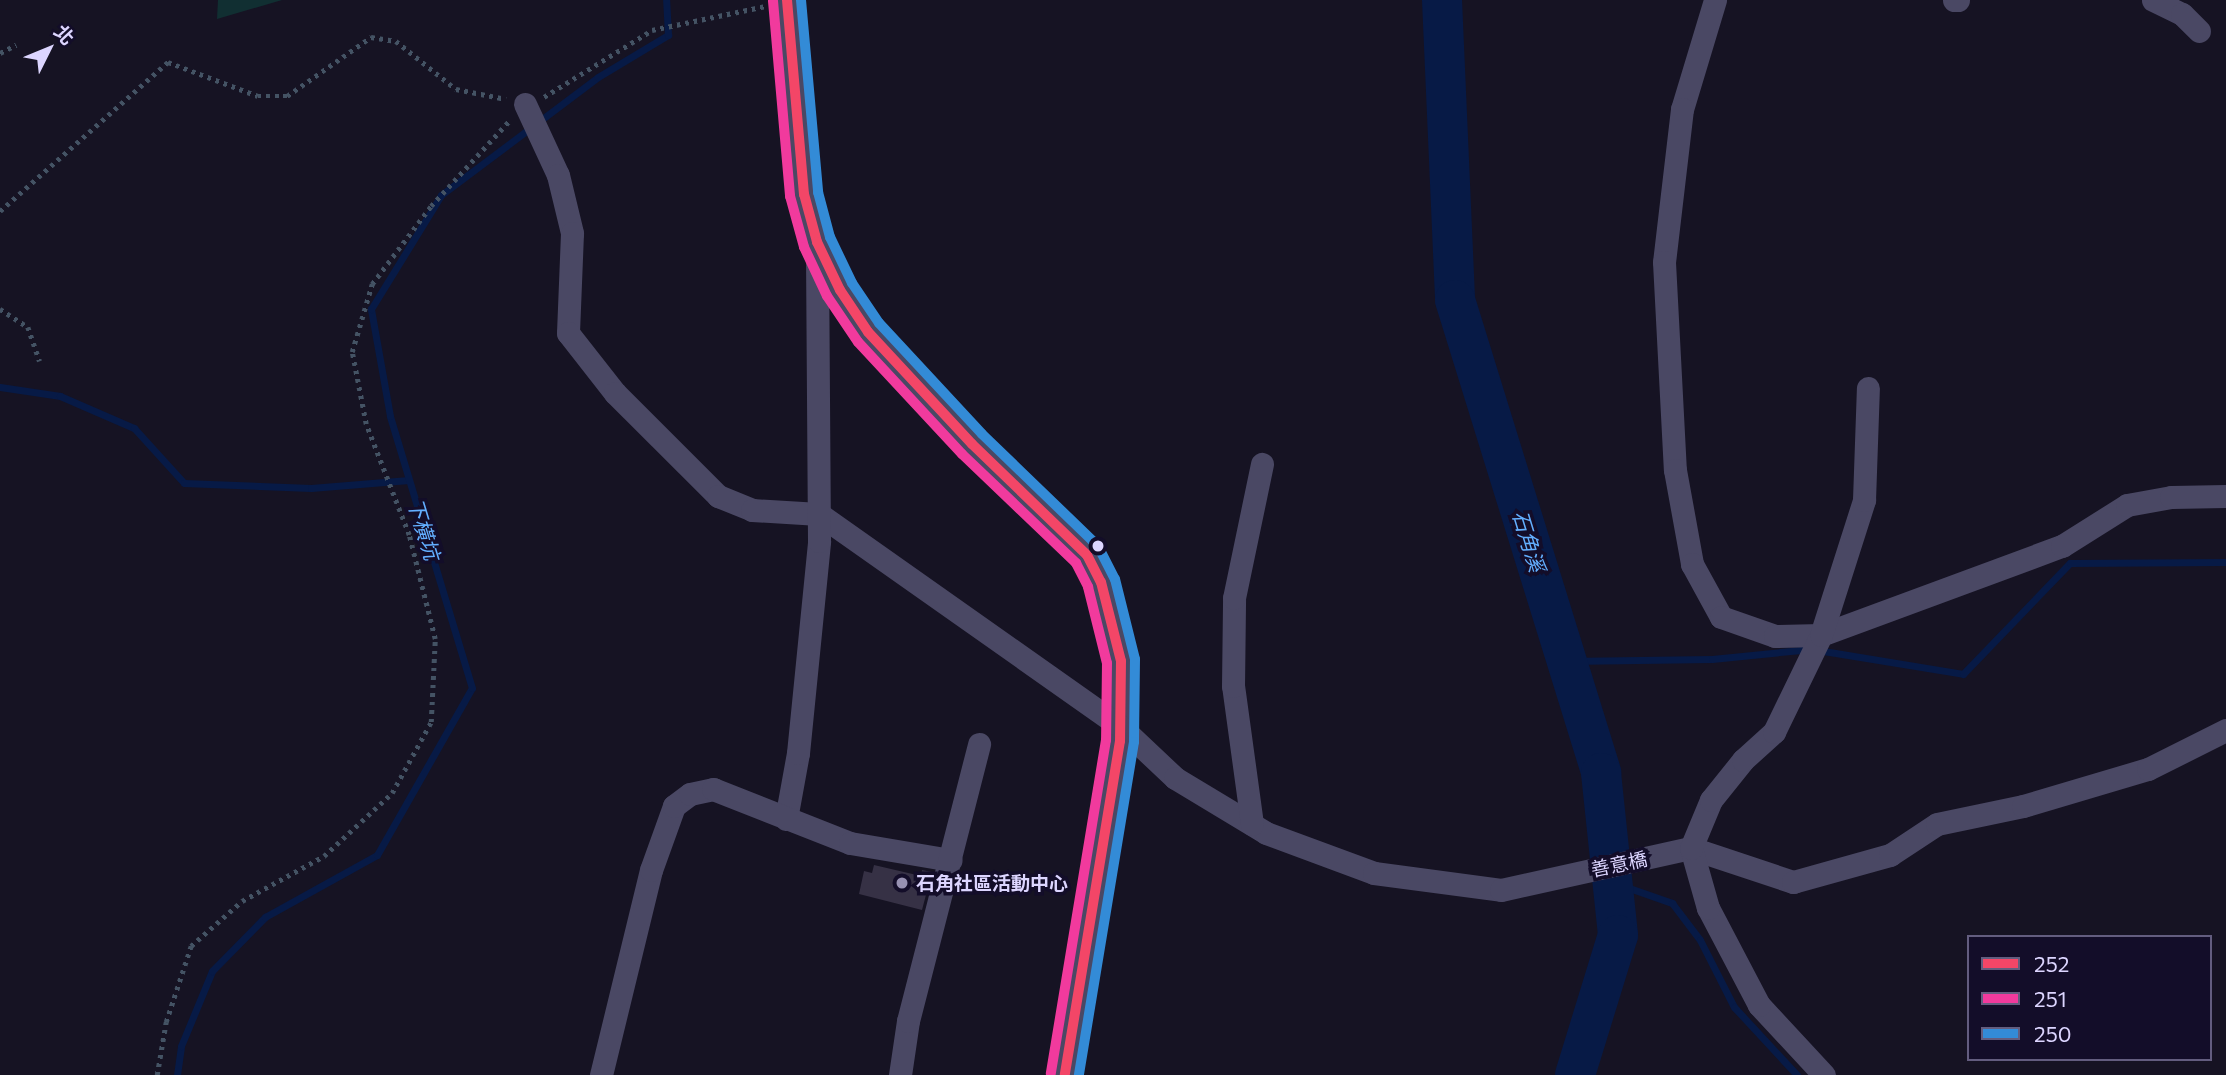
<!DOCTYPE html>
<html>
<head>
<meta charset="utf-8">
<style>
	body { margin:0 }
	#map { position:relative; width:2226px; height:1075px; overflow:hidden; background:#161323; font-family:Commissioner,"Noto Sans TC",sans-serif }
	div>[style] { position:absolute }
	.green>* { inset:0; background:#112f32 }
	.stream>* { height:7px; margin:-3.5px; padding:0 3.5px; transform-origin:3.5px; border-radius:3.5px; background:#071a46 }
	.river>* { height:40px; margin:-20px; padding:0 20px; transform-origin:20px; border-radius:20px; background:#071a46 }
	.building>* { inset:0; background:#363145 }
	.path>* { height:4.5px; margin-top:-2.25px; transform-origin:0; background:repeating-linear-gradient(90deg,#445364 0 3.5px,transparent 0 8.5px) }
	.minor>* { height:23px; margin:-11.5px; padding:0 11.5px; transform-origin:11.5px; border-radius:11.5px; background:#4a4864 }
	.bus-1>* { height:10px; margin:-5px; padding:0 5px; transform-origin:5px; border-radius:5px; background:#f34667 }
	.bus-2>* { height:10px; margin:-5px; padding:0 5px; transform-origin:5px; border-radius:5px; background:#f13a9d }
	.bus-3>* { height:10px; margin:-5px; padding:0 5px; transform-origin:5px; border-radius:5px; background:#338bd7 }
	.dots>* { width:19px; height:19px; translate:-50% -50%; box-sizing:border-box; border:4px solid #130d29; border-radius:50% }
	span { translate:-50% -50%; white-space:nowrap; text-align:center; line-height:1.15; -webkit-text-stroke:7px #130d29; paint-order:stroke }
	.street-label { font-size:19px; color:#dcd5ff }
	.poi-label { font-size:19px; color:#dcd5ff; font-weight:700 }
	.left { translate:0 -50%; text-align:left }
	.water-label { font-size:21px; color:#63afff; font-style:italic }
	.legend { position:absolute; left:1967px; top:935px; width:245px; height:126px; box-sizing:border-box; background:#130d29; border:2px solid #635d7f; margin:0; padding:9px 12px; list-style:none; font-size:21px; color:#dcd5ff }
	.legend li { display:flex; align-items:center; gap:14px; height:35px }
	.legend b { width:35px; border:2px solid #635d7f }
	.north { position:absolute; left:14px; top:14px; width:70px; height:70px; -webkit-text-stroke:5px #130d29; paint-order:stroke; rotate:47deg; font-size:19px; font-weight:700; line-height:28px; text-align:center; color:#dcd5ff }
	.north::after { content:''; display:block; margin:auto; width:24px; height:32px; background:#dcd5ff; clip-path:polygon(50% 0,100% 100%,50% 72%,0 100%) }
</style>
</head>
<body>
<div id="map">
	<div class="green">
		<div style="clip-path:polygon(218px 0,282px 0,217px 19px)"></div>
	</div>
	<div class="stream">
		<div style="left:0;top:387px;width:61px;rotate:8.5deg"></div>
		<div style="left:60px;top:396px;width:81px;rotate:23.4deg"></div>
		<div style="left:134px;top:428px;width:74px;rotate:47.7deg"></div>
		<div style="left:184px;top:483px;width:127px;rotate:2.3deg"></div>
		<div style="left:311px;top:488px;width:98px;rotate:-4.7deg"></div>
		<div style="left:1567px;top:661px;width:145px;rotate:-0.8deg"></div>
		<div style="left:1712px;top:659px;width:100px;rotate:-5.8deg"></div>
		<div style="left:1811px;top:649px;width:154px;rotate:9.3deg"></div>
		<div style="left:1963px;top:674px;width:154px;rotate:-46.1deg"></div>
		<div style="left:2070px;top:563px;width:156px;rotate:-0.4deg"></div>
		<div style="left:1612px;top:882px;width:64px;rotate:19.3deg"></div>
		<div style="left:1672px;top:903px;width:46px;rotate:52.9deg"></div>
		<div style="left:1700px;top:940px;width:75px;rotate:63.1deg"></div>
		<div style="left:1734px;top:1007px;width:93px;rotate:47.2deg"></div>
		<div style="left:177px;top:1075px;width:29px;rotate:-82deg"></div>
		<div style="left:181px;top:1046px;width:81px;rotate:-67.5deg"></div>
		<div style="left:212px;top:971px;width:76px;rotate:-45.5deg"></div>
		<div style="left:265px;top:917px;width:128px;rotate:-29deg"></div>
		<div style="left:377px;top:855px;width:192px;rotate:-60.4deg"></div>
		<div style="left:472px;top:688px;width:284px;rotate:-106.8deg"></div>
		<div style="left:390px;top:416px;width:109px;rotate:-100.1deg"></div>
		<div style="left:371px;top:309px;width:134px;rotate:-58.4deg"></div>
		<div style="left:441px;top:195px;width:196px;rotate:-36.9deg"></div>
		<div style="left:598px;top:77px;width:82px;rotate:-31deg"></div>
		<div style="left:668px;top:35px;width:35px;rotate:-93deg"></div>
	</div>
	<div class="river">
		<div style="left:1442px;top:0;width:300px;rotate:87.5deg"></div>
		<div style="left:1455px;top:300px;width:495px;rotate:72.8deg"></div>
		<div style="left:1601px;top:773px;width:163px;rotate:84deg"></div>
		<div style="left:1618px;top:935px;width:146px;rotate:107.1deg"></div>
	</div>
	<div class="building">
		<div style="clip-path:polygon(874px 865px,921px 876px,922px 870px,932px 872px,922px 910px,859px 894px,864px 871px,872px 873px)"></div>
	</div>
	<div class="path">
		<div style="left:0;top:53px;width:18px;rotate:-27deg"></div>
		<div style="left:544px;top:97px;width:127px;rotate:-31.8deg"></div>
		<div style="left:652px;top:30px;width:116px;rotate:-11.9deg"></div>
		<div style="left:0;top:211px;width:225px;rotate:-41.6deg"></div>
		<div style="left:168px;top:62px;width:96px;rotate:20.7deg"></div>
		<div style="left:258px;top:96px;width:29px"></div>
		<div style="left:287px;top:96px;width:103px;rotate:-35.1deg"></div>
		<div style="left:371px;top:37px;width:25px;rotate:9deg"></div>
		<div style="left:396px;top:41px;width:77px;rotate:38.7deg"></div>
		<div style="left:456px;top:89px;width:51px;rotate:11.3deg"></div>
		<div style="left:0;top:309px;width:33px;rotate:33deg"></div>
		<div style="left:28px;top:327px;width:36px;rotate:71deg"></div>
		<div style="left:157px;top:1075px;width:54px;rotate:-80.4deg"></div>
		<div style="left:166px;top:1022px;width:80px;rotate:-71.8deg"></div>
		<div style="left:191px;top:946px;width:68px;rotate:-41.4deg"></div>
		<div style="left:242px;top:901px;width:94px;rotate:-28.8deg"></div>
		<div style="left:324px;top:856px;width:93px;rotate:-42.8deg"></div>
		<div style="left:392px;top:793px;width:81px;rotate:-61.2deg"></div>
		<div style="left:431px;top:722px;width:83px;rotate:-87.2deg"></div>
		<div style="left:435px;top:639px;width:107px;rotate:-104deg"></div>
		<div style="left:409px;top:535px;width:119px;rotate:-111.2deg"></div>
		<div style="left:366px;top:424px;width:73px;rotate:-101deg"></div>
		<div style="left:352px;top:352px;width:71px;rotate:-73.6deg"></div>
		<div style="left:372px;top:284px;width:98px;rotate:-52.9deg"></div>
		<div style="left:431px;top:206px;width:117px;rotate:-47.4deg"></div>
	</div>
	<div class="minor">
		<div style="left:787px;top:0;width:195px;rotate:85deg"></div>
		<div style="left:804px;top:194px;width:50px;rotate:74.8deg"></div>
		<div style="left:817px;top:242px;width:53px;rotate:64.4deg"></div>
		<div style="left:840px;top:290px;width:50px;rotate:56.3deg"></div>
		<div style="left:868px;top:332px;width:153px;rotate:47.1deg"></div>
		<div style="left:972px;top:444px;width:160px;rotate:44deg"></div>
		<div style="left:1087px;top:555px;width:30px;rotate:63deg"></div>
		<div style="left:1101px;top:582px;width:81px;rotate:75.8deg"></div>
		<div style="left:1121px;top:661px;width:80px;rotate:90.7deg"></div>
		<div style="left:1120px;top:741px;width:338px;rotate:99.4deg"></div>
		<div style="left:1715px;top:0;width:114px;rotate:106.8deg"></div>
		<div style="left:1682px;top:109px;width:154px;rotate:96.7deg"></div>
		<div style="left:1664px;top:262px;width:208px;rotate:87deg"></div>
		<div style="left:1675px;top:470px;width:96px;rotate:79.7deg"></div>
		<div style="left:1692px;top:564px;width:60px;rotate:61.3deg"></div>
		<div style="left:1721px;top:617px;width:57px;rotate:19.4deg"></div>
		<div style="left:1775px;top:636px;width:46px;rotate:-1.2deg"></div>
		<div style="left:1821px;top:635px;width:257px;rotate:-20.3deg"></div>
		<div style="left:2062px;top:546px;width:77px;rotate:-32.2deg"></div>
		<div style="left:2127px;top:505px;width:45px;rotate:-10.3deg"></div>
		<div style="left:2171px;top:497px;width:55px;rotate:-1deg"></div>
		<div style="left:1954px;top:0;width:4px"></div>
		<div style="left:2153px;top:0;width:32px;rotate:26deg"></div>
		<div style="left:2182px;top:14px;width:24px;rotate:45deg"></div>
		<div style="left:525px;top:104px;width:78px;rotate:65.1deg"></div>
		<div style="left:558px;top:175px;width:60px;rotate:76.4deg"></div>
		<div style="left:572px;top:233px;width:100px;rotate:92.3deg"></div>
		<div style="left:568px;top:333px;width:76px;rotate:51.9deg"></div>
		<div style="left:615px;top:393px;width:146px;rotate:45deg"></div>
		<div style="left:718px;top:496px;width:37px;rotate:22deg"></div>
		<div style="left:752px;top:510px;width:67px;rotate:3.4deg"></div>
		<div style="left:819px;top:514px;width:368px;rotate:35.2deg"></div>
		<div style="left:1120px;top:726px;width:76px;rotate:43.4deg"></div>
		<div style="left:1175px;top:778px;width:106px;rotate:31.1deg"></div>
		<div style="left:1266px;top:833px;width:115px;rotate:20.3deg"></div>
		<div style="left:1374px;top:873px;width:128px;rotate:7.6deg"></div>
		<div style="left:1501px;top:890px;width:195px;rotate:-12.5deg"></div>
		<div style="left:1691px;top:848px;width:108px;rotate:18.4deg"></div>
		<div style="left:1793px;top:882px;width:101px;rotate:-15.6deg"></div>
		<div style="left:1890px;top:855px;width:56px;rotate:-33.4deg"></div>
		<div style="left:1937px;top:824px;width:88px;rotate:-11.8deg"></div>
		<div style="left:2023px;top:806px;width:130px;rotate:-16.5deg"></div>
		<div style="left:2148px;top:769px;width:87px;rotate:-26.6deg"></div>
		<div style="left:786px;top:819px;width:67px;rotate:-79.7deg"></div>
		<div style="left:798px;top:753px;width:213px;rotate:-84.3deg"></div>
		<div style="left:819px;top:541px;width:292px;rotate:-90.4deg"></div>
		<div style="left:1252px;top:824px;width:139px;rotate:-97.8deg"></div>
		<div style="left:1233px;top:686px;width:88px;rotate:-89.3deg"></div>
		<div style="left:1234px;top:598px;width:137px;rotate:-78.2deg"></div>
		<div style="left:601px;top:1075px;width:211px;rotate:-76.3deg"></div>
		<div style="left:651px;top:870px;width:68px;rotate:-70.2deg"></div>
		<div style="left:674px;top:806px;width:20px;rotate:-37deg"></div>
		<div style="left:690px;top:794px;width:24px;rotate:-12deg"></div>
		<div style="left:713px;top:789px;width:147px;rotate:21.5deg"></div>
		<div style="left:850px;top:843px;width:102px;rotate:9.6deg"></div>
		<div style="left:900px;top:1075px;width:55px;rotate:-81.6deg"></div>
		<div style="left:908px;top:1021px;width:286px;rotate:-75.6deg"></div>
		<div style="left:1824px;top:1075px;width:96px;rotate:-132.9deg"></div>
		<div style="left:1759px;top:1005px;width:110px;rotate:-117.7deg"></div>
		<div style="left:1708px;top:908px;width:62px;rotate:-105.8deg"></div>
		<div style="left:1691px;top:848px;width:52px;rotate:-67.4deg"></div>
		<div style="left:1711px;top:800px;width:51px;rotate:-51.3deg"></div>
		<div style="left:1743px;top:760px;width:42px;rotate:-42.1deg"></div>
		<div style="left:1774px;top:732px;width:108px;rotate:-64.1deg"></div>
		<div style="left:1821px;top:635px;width:142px;rotate:-72.3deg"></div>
		<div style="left:1864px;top:500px;width:112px;rotate:-88deg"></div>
	</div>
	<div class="bus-1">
		<div style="left:787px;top:0;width:195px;rotate:85deg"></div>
		<div style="left:804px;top:194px;width:50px;rotate:74.8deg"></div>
		<div style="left:817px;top:242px;width:53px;rotate:64.4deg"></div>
		<div style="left:840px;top:290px;width:50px;rotate:56.3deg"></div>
		<div style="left:868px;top:332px;width:153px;rotate:47.1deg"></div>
		<div style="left:972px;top:444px;width:160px;rotate:44deg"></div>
		<div style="left:1087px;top:555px;width:30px;rotate:63deg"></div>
		<div style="left:1101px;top:582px;width:81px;rotate:75.8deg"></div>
		<div style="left:1121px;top:661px;width:80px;rotate:90.7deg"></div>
		<div style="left:1120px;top:741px;width:338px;rotate:99.4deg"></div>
	</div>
	<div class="bus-2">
		<div style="left:773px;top:1px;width:196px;rotate:85deg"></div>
		<div style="left:790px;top:196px;width:53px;rotate:74.6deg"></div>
		<div style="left:804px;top:247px;width:54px;rotate:64.9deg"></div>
		<div style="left:827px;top:296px;width:55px;rotate:56deg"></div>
		<div style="left:858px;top:342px;width:153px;rotate:47.1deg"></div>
		<div style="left:962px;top:454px;width:158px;rotate:43.7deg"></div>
		<div style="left:1076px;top:563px;width:27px;rotate:63deg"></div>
		<div style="left:1088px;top:587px;width:78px;rotate:76deg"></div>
		<div style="left:1107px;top:663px;width:77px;rotate:90.7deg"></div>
		<div style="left:1106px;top:740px;width:338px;rotate:99.4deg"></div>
	</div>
	<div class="bus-3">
		<div style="left:801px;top:0;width:193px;rotate:84.9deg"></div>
		<div style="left:818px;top:192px;width:47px;rotate:75.1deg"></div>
		<div style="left:830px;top:237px;width:51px;rotate:64.4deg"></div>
		<div style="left:852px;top:283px;width:48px;rotate:56deg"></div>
		<div style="left:879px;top:323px;width:151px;rotate:47.1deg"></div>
		<div style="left:982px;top:434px;width:161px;rotate:44deg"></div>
		<div style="left:1098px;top:546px;width:37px;rotate:63deg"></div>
		<div style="left:1115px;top:579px;width:82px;rotate:76deg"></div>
		<div style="left:1135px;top:659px;width:83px;rotate:90.7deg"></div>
		<div style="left:1134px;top:742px;width:338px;rotate:99.4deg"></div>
	</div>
	<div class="dots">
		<div style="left:1098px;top:546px;background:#dcd5ff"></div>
		<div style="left:902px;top:883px;background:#9791b2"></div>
	</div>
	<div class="street-label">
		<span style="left:1619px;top:864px;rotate:-12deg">善意橋</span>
	</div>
	<div class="poi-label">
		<span class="left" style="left:916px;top:883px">石角社區活動中心</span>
	</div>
	<div class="water-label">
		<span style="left:424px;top:529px;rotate:73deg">下橫坑</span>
		<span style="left:1529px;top:541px;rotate:73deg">石角溪</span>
	</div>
	<ul class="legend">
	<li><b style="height:9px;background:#f34667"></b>252</li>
	<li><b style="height:9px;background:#f13a9d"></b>251</li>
	<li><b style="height:9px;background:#338bd7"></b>250</li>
	</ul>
	<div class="north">北</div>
</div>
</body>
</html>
